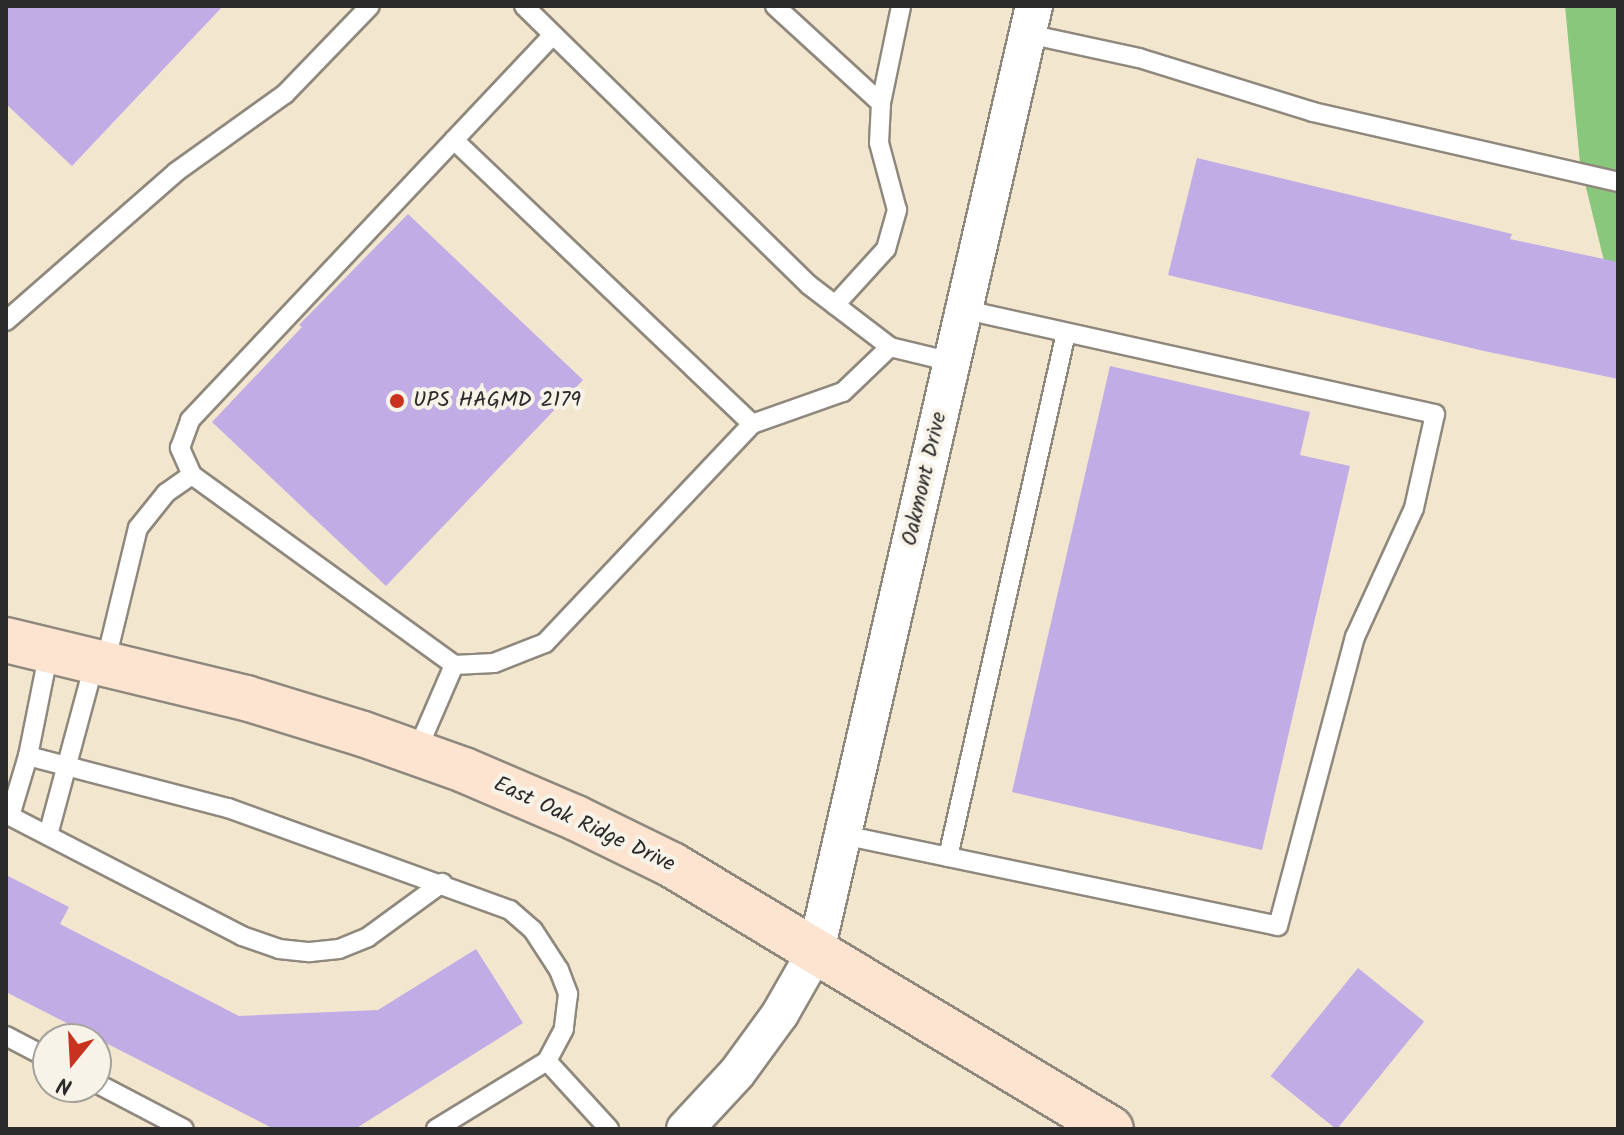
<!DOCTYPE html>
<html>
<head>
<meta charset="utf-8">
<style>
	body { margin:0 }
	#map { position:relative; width:1624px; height:1135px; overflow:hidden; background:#f3e6cf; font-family:Kalam,sans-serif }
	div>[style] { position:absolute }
	.green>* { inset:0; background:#89c77d }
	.building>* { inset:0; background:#c1ace6; transform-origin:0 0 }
	.roads { filter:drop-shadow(2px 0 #8f887d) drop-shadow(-2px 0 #8f887d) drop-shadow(0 2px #8f887d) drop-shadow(0 -2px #8f887d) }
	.lane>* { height:18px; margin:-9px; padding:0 9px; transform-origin:9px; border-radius:9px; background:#fff }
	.street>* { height:36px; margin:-18px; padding:0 18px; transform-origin:18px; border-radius:18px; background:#fff }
	.secondary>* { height:44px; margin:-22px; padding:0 22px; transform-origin:22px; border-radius:22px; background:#fde4d1 }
	.dots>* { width:22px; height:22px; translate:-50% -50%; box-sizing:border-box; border:4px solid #f7f3e8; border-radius:50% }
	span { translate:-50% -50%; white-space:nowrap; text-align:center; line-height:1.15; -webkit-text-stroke:8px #f7f3e8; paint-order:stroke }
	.poi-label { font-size:22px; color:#2b2b2b }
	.left { translate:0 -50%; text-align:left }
	.street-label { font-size:22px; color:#2b2b2b }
	.frame { position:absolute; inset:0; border:8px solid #2b2b2b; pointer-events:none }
	.north { position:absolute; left:32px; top:1023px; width:80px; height:80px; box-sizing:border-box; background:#f7f3e8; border:2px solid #a5a39c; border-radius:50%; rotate:198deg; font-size:22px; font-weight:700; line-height:32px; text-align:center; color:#2b2b2b }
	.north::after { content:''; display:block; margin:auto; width:28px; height:36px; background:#c8321e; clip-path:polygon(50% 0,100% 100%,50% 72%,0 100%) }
</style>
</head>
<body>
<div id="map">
	<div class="green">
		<div style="clip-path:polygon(1565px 6px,1618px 6px,1618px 318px,1580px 163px)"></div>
	</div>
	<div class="building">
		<div style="clip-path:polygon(6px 6px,223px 6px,72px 166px,6px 104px)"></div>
		<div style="clip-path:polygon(1197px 158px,1512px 234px,1510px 239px,1618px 262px,1618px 379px,1484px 351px,1168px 275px)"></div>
		<div style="clip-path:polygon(408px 214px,583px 380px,386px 586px,212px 422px,302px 327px,299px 325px)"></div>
		<div style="clip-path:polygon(1110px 366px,1310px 412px,1300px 455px,1350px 466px,1262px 850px,1012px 792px)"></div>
		<div style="clip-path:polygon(6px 875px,69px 907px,60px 924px,239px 1016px,378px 1010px,476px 949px,523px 1023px,355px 1129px,274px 1129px,6px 992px)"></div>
		<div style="left:1358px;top:968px;width:85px;height:139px;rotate:39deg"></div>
	</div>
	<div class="roads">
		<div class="lane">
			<div style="left:524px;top:6px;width:399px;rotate:44.4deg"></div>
			<div style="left:809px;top:285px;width:102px;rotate:37.4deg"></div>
			<div style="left:775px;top:6px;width:144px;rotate:42.5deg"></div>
			<div style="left:1028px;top:34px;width:114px;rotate:12.2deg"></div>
			<div style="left:1139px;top:58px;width:182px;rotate:17.2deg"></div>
			<div style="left:1313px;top:112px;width:313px;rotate:12.9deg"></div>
			<div style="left:454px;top:140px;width:144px;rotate:-46.7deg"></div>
			<div style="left:835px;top:305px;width:76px;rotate:-47.7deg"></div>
			<div style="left:886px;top:249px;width:41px;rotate:-74.2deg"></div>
			<div style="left:897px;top:210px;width:69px;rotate:-105deg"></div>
			<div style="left:879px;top:143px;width:40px;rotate:-87.1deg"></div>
			<div style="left:881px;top:103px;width:99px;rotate:-78.3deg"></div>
			<div style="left:6px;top:321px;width:226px;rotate:-41.2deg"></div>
			<div style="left:176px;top:172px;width:134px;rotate:-35.6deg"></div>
			<div style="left:285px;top:94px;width:122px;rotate:-46deg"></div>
			<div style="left:192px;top:475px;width:30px;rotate:-114deg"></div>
			<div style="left:180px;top:448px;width:30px;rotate:-70deg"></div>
			<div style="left:190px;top:420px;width:385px;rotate:-46.7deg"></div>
			<div style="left:454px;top:140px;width:412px;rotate:43.6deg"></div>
			<div style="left:105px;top:664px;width:140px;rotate:-76.4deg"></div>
			<div style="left:138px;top:528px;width:45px;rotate:-51.3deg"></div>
			<div style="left:166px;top:493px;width:32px;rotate:-35deg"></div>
			<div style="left:192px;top:475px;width:324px;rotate:35.9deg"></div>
			<div style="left:454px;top:665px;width:40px;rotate:-2.9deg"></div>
			<div style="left:494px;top:663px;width:55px;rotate:-21.4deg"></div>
			<div style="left:545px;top:643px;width:301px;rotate:-46.6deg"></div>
			<div style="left:752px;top:424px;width:96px;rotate:-19.4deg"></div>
			<div style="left:843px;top:392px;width:65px;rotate:-43.8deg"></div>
			<div style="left:890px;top:347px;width:64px;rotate:13.6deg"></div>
			<div style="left:416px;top:753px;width:96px;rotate:-66.6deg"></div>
			<div style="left:28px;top:756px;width:207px;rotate:14.6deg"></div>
			<div style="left:228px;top:808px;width:300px;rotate:19.9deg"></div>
			<div style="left:510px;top:910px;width:30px;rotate:41deg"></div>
			<div style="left:533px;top:930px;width:48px;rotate:57deg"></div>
			<div style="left:559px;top:970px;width:26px;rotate:69deg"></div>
			<div style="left:568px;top:994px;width:35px;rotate:97deg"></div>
			<div style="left:564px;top:1029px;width:36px;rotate:118deg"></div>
			<div style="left:547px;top:1061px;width:92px;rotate:47.6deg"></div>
			<div style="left:6px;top:814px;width:266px;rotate:27.3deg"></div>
			<div style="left:242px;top:936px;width:39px;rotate:19deg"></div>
			<div style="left:279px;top:949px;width:31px;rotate:6deg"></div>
			<div style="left:310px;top:952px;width:29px;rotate:-6deg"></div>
			<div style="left:339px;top:949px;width:31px;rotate:-22deg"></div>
			<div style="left:368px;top:937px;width:92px;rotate:-36.1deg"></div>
			<div style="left:10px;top:816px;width:63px;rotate:-73.3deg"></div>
			<div style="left:28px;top:756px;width:107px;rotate:-78.7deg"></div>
			<div style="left:48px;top:835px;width:180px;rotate:-74.9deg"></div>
			<div style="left:843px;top:835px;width:444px;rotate:11.8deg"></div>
			<div style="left:1278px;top:926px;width:299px;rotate:-75.1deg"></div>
			<div style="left:1355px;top:637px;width:142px;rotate:-65.4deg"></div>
			<div style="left:1414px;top:508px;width:96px;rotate:-77.4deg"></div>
			<div style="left:1435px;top:414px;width:482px;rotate:-167.5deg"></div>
			<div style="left:948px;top:857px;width:537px;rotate:-77.31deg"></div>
			<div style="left:6px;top:1036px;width:47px;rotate:27.6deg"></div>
			<div style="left:96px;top:1083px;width:99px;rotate:27.6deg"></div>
			<div style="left:436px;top:1129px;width:130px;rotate:-31.5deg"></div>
		</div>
		<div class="street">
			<div style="left:685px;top:1129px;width:76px;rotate:-47.1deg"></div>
			<div style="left:737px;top:1073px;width:73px;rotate:-53.9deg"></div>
			<div style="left:780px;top:1014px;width:73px;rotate:-60.3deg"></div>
			<div style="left:816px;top:951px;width:970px;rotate:-77.01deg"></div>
		</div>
		<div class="secondary">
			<div style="left:6px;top:640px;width:247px;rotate:13.6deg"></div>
			<div style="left:246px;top:698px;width:122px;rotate:17.1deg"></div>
			<div style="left:363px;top:734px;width:107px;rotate:19.6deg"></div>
			<div style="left:464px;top:770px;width:122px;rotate:23.2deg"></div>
			<div style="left:576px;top:818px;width:107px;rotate:26.1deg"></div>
			<div style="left:672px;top:865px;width:512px;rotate:31.02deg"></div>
		</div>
	</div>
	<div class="dots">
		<div style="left:397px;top:401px;background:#c8321e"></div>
	</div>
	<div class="poi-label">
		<span class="left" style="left:413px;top:401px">UPS HAGMD 2179</span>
	</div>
	<div class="street-label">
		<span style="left:925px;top:479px;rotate:-77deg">Oakmont Drive</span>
		<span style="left:584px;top:825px;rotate:25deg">East Oak Ridge Drive</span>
	</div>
	<div class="frame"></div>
	<div class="north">N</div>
</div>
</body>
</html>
